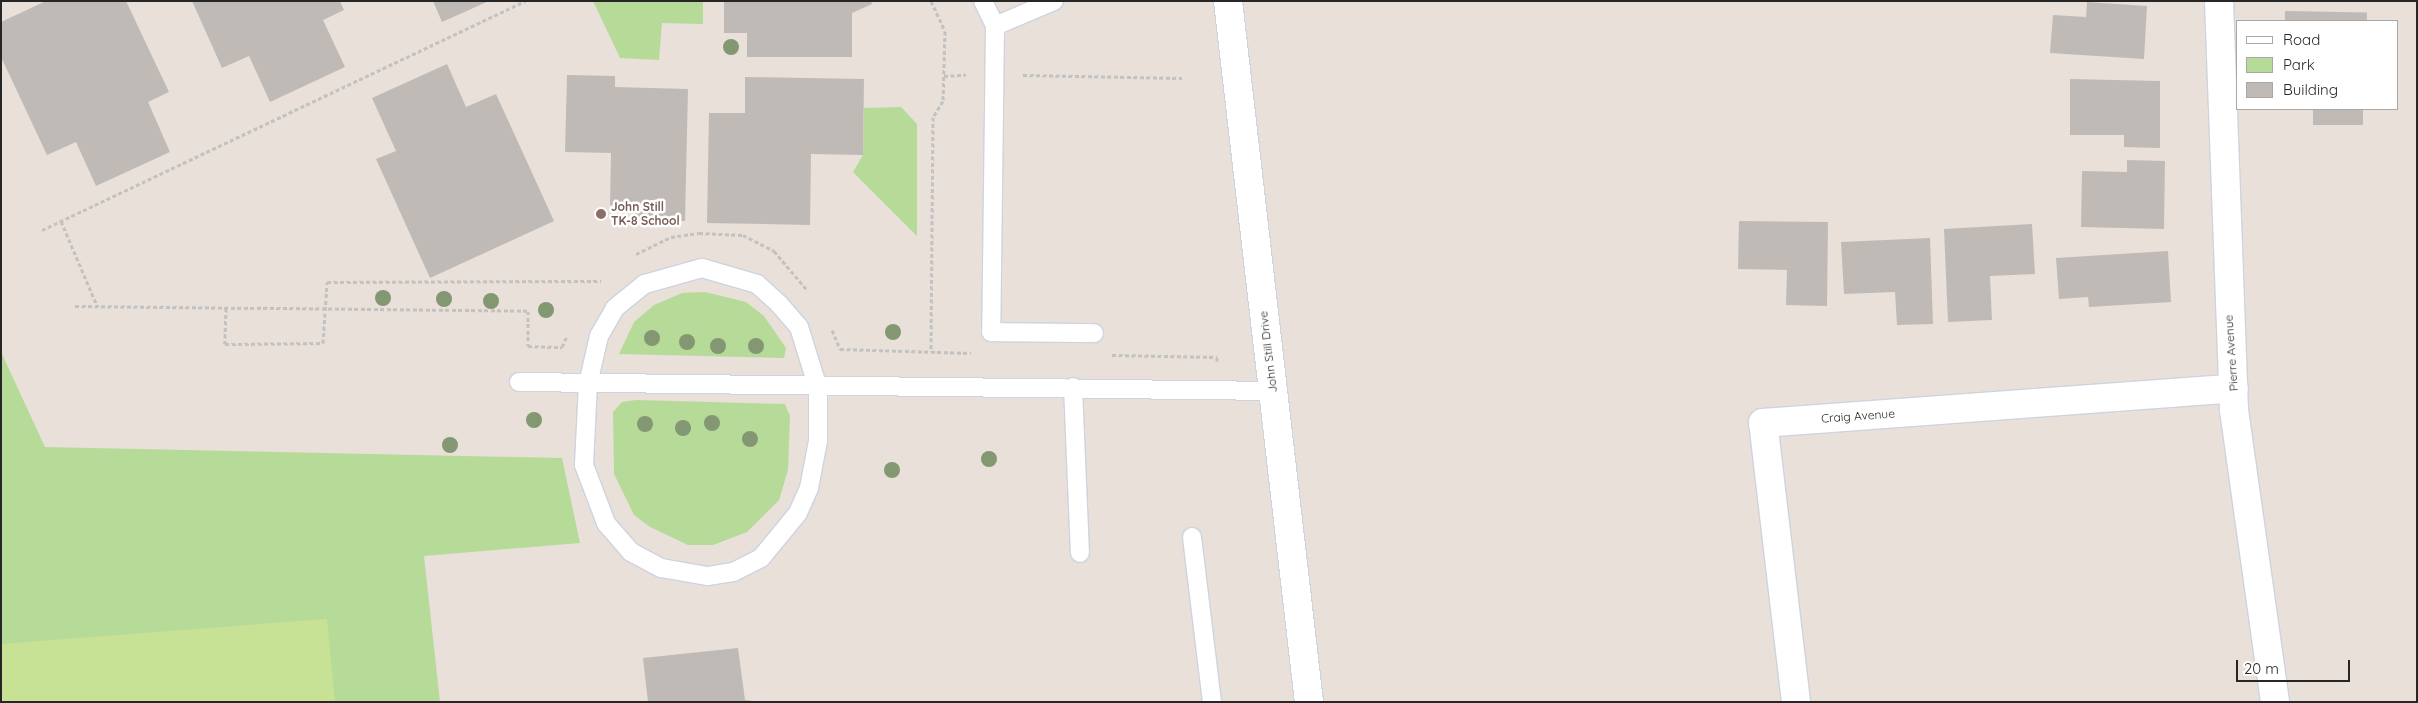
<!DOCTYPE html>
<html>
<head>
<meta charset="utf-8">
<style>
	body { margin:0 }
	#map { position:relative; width:2418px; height:703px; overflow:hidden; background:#e8e0d9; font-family:Quicksand,sans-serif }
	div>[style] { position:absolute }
	.green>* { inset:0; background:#b6db99 }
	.pitch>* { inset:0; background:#c8e295 }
	.building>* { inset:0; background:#c0bab6; transform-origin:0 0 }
	.path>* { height:3px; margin-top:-1.5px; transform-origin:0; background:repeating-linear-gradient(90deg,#c2c2c2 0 4px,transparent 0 6.5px) }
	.roads { filter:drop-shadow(1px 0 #ced3df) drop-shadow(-1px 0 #ced3df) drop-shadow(0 1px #ced3df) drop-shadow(0 -1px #ced3df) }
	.service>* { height:18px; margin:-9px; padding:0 9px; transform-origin:9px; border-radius:9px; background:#fff }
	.minor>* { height:28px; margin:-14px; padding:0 14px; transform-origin:14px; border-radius:14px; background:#fff }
	.tertiary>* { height:28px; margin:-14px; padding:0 14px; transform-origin:14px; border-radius:14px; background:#fff }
	.trees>* { width:16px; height:16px; margin:-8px; border-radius:50%; background:#839772 }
	.dots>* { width:14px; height:14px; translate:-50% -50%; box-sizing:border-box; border:2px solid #fff; border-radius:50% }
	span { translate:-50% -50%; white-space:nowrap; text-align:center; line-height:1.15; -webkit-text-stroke:5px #fff; paint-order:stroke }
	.education-label { font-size:12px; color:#785e54; font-weight:700 }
	.left { translate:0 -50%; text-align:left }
	.street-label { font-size:12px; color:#262626 }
	.frame { position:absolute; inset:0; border:2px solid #262626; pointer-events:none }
	.legend { position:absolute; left:2236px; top:20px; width:162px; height:90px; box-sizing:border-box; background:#fff; border:1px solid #a8a8a8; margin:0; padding:6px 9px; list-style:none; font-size:15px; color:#262626 }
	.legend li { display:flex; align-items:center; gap:10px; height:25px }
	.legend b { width:25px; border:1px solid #a8a8a8 }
	.scale { position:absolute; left:2236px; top:660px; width:114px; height:22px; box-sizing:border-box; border:2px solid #262626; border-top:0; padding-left:6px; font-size:15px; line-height:18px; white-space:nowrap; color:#262626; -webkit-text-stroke:4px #fff; paint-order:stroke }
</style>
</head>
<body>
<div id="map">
	<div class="green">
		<div style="clip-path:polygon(593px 1px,703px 1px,703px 24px,662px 23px,659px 60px,620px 58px)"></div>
		<div style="clip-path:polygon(901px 107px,917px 124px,917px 236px,853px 172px,863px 155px,864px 108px)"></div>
		<div style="clip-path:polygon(705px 292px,746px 302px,764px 316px,786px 348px,784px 358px,619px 354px,634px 322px,654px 305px,682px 293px)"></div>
		<div style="clip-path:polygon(1px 352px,45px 447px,562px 458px,580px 543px,424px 556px,440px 702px,1px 702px)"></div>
		<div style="clip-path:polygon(636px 400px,785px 404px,790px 416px,788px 470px,779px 500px,747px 532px,713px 545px,688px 545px,650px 527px,634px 515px,614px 474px,613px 412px,622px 402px)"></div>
	</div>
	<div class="pitch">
		<div style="clip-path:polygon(327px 619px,335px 702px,1px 702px,1px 644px)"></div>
	</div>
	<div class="building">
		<div style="clip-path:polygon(46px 1px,126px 1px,169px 92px,148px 102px,170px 152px,96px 186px,76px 142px,47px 155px,1px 57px,1px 22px)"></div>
		<div style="clip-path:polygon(192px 1px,340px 1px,344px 10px,323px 20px,345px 67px,270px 102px,249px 56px,222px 68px)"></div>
		<div style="clip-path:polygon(433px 1px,489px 1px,442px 22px)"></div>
		<div style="clip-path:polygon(724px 1px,871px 1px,872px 4px,852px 13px,852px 57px,747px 57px,747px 33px,724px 33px)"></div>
		<div style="clip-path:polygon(2087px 2px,2147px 6px,2144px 59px,2050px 53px,2053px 15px,2086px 17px)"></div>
		<div style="left:2285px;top:11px;width:82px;height:10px;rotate:1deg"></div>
		<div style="clip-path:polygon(447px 64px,466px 107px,496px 94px,554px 221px,430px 278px,376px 159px,396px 151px,372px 98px)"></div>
		<div style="clip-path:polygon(567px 75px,615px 76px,615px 87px,688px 89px,685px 221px,633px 220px,633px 206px,610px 205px,611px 153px,565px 152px)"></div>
		<div style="clip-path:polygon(745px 77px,864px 79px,863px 155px,811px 154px,810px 225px,707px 223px,709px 113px,745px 113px)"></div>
		<div style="clip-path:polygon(2070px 79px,2160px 81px,2160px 148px,2124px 147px,2124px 135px,2070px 135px)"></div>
		<div style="left:2313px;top:109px;width:50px;height:16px"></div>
		<div style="clip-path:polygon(2127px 160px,2165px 161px,2164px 229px,2081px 227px,2082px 171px,2127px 172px)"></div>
		<div style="clip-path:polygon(1739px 221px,1828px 222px,1827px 306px,1786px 305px,1787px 270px,1738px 269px)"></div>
		<div style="clip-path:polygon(2032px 224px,2035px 274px,1990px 276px,1992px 320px,1948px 322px,1944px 229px)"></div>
		<div style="clip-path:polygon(1930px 238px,1933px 324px,1897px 325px,1895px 292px,1844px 294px,1841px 242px)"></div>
		<div style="clip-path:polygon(2168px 251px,2171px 302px,2089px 307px,2088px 297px,2059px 299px,2056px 258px)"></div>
		<div style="clip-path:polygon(738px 648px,745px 700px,764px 702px,648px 702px,643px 658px)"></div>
	</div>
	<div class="path">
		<div style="left:931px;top:1px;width:33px;rotate:65deg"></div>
		<div style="left:945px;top:31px;width:70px;rotate:91.6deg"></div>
		<div style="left:943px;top:101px;width:19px;rotate:122deg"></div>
		<div style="left:933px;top:117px;width:234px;rotate:90.5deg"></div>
		<div style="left:1023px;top:75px;width:159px;rotate:1.1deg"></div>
		<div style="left:944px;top:76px;width:22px;rotate:-3deg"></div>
		<div style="left:61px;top:221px;width:92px;rotate:67deg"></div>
		<div style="left:42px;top:230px;width:535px;rotate:-25.37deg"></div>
		<div style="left:636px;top:254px;width:39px;rotate:-26deg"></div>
		<div style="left:671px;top:237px;width:28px;rotate:-8deg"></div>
		<div style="left:699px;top:233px;width:44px;rotate:2.6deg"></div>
		<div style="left:743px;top:235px;width:35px;rotate:27deg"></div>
		<div style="left:774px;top:251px;width:52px;rotate:49.6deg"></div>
		<div style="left:75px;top:306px;width:453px;rotate:0.6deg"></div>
		<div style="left:528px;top:311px;width:35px;rotate:90deg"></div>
		<div style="left:528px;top:346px;width:34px;rotate:2deg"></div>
		<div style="left:562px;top:347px;width:12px;rotate:-66deg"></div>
		<div style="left:226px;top:308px;width:36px;rotate:92deg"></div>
		<div style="left:225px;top:344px;width:98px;rotate:-0.6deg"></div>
		<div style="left:323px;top:343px;width:61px;rotate:-86.2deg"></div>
		<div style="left:327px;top:282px;width:274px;rotate:-0.2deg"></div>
		<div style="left:832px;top:330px;width:21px;rotate:67deg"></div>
		<div style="left:840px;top:349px;width:131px;rotate:1.7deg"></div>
		<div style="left:1112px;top:355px;width:105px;rotate:1.1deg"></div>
		<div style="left:1217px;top:357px;width:4px;rotate:90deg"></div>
	</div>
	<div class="roads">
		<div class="service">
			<div style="left:983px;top:1px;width:28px;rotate:64deg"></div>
			<div style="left:995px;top:26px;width:306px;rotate:90.7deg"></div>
			<div style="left:991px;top:332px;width:103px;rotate:0.6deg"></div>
			<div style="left:995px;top:26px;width:64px;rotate:-23deg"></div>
			<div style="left:702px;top:268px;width:57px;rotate:16.2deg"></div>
			<div style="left:757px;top:284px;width:30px;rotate:42deg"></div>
			<div style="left:779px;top:304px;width:30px;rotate:49deg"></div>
			<div style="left:799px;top:327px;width:64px;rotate:72.7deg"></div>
			<div style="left:818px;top:388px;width:53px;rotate:90deg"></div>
			<div style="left:818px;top:441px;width:48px;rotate:100.8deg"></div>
			<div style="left:809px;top:488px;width:27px;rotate:114deg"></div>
			<div style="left:798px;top:513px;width:58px;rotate:129.4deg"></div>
			<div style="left:761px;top:558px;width:31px;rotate:153deg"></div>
			<div style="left:733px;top:572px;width:26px;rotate:171deg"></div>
			<div style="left:707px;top:576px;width:47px;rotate:-170.1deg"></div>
			<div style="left:661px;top:568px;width:34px;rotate:-152deg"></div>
			<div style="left:631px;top:552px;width:38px;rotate:-131deg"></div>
			<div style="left:606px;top:523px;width:62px;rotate:-110.8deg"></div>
			<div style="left:584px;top:465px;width:81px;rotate:-87.2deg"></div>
			<div style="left:588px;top:384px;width:49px;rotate:-77.1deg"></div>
			<div style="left:599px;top:336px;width:32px;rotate:-60deg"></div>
			<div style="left:615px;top:308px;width:38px;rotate:-39deg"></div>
			<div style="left:645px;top:284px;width:59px;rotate:-15.7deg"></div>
			<div style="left:519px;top:382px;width:754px;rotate:0.68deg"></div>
			<div style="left:1073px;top:387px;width:166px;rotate:87.6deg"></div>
			<div style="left:1192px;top:537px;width:166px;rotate:83.1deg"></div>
		</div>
		<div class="minor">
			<div style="left:2219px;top:1px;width:409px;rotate:87.9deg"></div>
			<div style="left:2234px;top:410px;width:295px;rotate:82deg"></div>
			<div style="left:1796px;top:702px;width:281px;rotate:-96.7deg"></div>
			<div style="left:1763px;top:423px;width:472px;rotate:-4.2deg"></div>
		</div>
		<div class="tertiary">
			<div style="left:1228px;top:1px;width:706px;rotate:83.41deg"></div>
		</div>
	</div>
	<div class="trees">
		<div style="left:731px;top:47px"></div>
		<div style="left:383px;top:298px"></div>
		<div style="left:444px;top:299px"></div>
		<div style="left:491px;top:301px"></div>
		<div style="left:546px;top:310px"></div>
		<div style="left:893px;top:332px"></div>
		<div style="left:652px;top:338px"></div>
		<div style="left:687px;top:342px"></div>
		<div style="left:718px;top:346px"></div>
		<div style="left:756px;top:346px"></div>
		<div style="left:534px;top:420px"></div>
		<div style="left:712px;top:423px"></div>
		<div style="left:645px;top:424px"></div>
		<div style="left:683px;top:428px"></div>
		<div style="left:750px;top:439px"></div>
		<div style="left:450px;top:445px"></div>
		<div style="left:989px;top:459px"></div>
		<div style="left:892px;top:470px"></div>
	</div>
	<div class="dots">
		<div style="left:601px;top:214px;background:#8d6e63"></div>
	</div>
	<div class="education-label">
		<span class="left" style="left:611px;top:214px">John Still<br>TK-8 School</span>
	</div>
	<div class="street-label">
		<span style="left:1268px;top:352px;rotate:-97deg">John Still Drive</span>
		<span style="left:2231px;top:353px;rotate:-94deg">Pierre Avenue</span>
		<span style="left:1858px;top:416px;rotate:-4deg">Craig Avenue</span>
	</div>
	<div class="frame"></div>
	<ul class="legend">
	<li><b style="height:6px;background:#fff"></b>Road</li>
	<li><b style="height:14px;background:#b6db99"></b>Park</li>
	<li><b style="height:14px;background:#c0bab6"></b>Building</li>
	</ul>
	<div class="scale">20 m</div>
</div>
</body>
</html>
